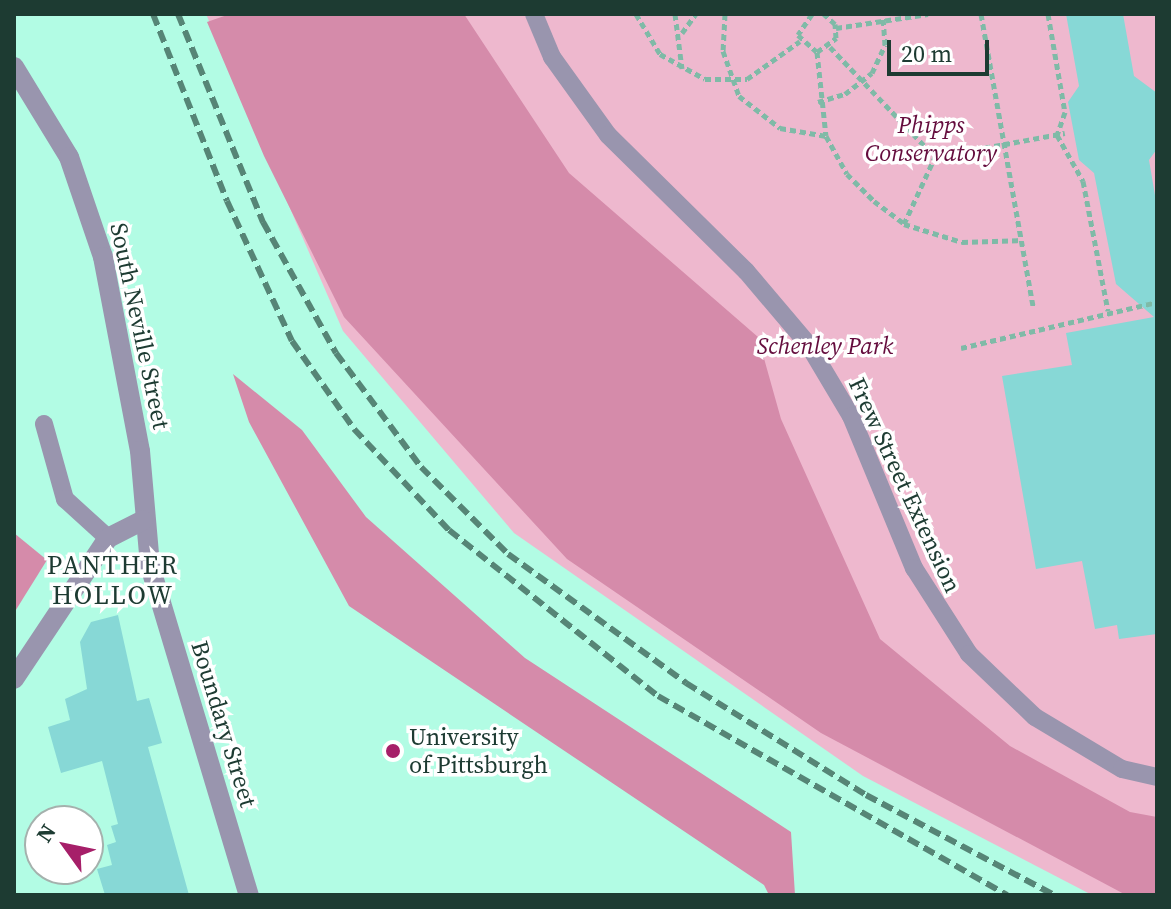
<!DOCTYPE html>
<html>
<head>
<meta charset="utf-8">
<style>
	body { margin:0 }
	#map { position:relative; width:1171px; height:909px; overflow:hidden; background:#b2fce4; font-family:"Source Serif 4",serif }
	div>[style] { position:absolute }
	.green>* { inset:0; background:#eeb8ce }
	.forest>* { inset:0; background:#d58baa }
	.building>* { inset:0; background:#87d8d6 }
	.path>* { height:5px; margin-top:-2.5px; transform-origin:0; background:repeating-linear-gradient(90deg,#7fbaa7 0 6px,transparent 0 10px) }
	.service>* { height:18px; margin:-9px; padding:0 9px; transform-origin:9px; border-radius:9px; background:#9995ae }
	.minor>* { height:20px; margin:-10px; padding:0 10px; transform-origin:10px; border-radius:10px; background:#9995ae }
	.rail>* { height:6px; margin-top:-3px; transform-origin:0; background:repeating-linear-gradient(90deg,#568576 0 12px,transparent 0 18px) }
	.dots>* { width:22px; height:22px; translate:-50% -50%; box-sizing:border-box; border:4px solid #fff; border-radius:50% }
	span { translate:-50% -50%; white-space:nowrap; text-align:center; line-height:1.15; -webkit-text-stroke:7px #fff; paint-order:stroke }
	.park-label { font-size:24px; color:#640c3d; font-style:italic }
	.street-label { font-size:24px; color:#1d3b32 }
	.poi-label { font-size:24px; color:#1d3b32 }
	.left { translate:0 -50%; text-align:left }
	.neighbourhood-label { font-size:26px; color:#1d3b32; letter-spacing:2px }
	.frame { position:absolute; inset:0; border:16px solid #1d3b32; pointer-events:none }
	.north { position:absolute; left:24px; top:805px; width:80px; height:80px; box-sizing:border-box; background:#fff; border:2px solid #a5b1ad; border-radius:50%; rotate:303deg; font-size:22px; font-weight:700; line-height:32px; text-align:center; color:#1d3b32 }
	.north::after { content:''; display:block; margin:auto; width:28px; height:36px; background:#a61f69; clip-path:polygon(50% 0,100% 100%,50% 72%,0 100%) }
	.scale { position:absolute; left:887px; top:40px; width:102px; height:36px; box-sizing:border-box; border:4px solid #1d3b32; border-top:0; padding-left:10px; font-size:24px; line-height:28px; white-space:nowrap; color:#1d3b32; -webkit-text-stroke:6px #fff; paint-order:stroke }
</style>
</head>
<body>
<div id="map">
	<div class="green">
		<div style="clip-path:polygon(206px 14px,1157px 14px,1157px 895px,1092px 895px,863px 776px,514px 533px,343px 331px)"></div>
	</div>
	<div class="forest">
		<div style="clip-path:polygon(230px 14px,464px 14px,569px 173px,758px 337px,781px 419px,880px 639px,1010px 746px,1130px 812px,1157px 817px,1157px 895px,1126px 895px,821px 733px,567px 559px,344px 317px,264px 156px,207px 22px)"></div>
		<div style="clip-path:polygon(233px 374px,302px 430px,366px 517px,525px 658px,791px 832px,795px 895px,769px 895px,764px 885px,349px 606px,249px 422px)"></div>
		<div style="clip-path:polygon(14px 533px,47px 560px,14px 613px)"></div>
	</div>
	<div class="building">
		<div style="clip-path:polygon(1066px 14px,1123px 14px,1134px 76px,1157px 93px,1157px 149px,1149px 160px,1157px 207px,1157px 634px,1119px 639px,1117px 625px,1095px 629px,1082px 561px,1036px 569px,1002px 376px,1072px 365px,1066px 333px,1154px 317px,1116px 284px,1094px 173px,1079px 160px,1068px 102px,1079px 86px)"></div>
		<div style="clip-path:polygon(118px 615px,137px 701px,149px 698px,162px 743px,148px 747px,189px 895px,105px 895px,97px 869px,112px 865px,107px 845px,116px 842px,111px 826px,118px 824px,102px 761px,61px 773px,48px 727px,70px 720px,65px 699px,87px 689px,80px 642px,91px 622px)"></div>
	</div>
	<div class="path">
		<div style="left:636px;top:14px;width:47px;rotate:59deg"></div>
		<div style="left:660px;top:54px;width:51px;rotate:29.1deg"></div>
		<div style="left:705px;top:79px;width:42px"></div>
		<div style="left:747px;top:79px;width:65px;rotate:-35.6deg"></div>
		<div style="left:675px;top:14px;width:55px;rotate:82.7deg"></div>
		<div style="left:725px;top:14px;width:37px;rotate:93deg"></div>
		<div style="left:723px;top:51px;width:48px;rotate:70.4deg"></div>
		<div style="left:739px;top:96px;width:52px;rotate:38deg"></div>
		<div style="left:780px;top:128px;width:47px;rotate:9.9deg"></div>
		<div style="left:812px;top:14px;width:25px;rotate:124deg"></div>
		<div style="left:798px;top:35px;width:25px;rotate:42deg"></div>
		<div style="left:817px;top:52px;width:24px;rotate:-36deg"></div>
		<div style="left:836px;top:38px;width:14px;rotate:-94deg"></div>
		<div style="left:835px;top:24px;width:15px;rotate:-138deg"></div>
		<div style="left:981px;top:14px;width:297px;rotate:79.9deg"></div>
		<div style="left:1048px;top:14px;width:99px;rotate:80.2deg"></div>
		<div style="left:1065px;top:112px;width:24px;rotate:109deg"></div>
		<div style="left:1057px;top:135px;width:53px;rotate:60.5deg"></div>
		<div style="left:1083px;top:181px;width:132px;rotate:79.1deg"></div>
		<div style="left:836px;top:28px;width:93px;rotate:-8.7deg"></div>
		<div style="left:682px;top:33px;width:24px;rotate:-54deg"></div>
		<div style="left:830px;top:47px;width:152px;rotate:46.3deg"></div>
		<div style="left:935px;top:157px;width:132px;rotate:-10.5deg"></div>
		<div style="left:817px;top:52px;width:84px;rotate:83.9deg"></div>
		<div style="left:826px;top:136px;width:43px;rotate:61.1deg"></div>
		<div style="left:847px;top:174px;width:38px;rotate:45deg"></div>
		<div style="left:874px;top:201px;width:38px;rotate:37deg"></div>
		<div style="left:904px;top:224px;width:61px;rotate:17.2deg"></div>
		<div style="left:962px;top:242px;width:59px;rotate:-1.9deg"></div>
		<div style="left:818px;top:102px;width:28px;rotate:-17deg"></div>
		<div style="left:845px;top:94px;width:34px;rotate:-38deg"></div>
		<div style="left:872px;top:73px;width:31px;rotate:-65deg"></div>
		<div style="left:885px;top:45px;width:31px;rotate:-94deg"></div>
		<div style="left:904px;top:224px;width:74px;rotate:-65.2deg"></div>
		<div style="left:961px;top:348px;width:201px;rotate:-13.2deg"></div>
	</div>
	<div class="service">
		<div style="left:534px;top:14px;width:47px;rotate:67.3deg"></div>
		<div style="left:552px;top:57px;width:96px;rotate:54.3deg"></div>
		<div style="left:608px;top:135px;width:194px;rotate:44.6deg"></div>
		<div style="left:746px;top:271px;width:96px;rotate:49.7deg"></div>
		<div style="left:808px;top:344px;width:84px;rotate:59.2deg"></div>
		<div style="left:851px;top:416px;width:165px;rotate:67.5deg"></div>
		<div style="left:914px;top:568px;width:102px;rotate:57.4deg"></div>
		<div style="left:969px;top:654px;width:91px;rotate:43.7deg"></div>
		<div style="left:1035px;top:717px;width:101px;rotate:30.9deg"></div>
		<div style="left:1122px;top:769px;width:36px;rotate:13deg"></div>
		<div style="left:44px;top:424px;width:78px;rotate:74.4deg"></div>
		<div style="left:65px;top:499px;width:58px;rotate:42.2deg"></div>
	</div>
	<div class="minor">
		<div style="left:14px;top:67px;width:105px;rotate:58.6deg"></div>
		<div style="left:69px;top:157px;width:106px;rotate:71.2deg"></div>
		<div style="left:103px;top:257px;width:197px;rotate:79.2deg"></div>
		<div style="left:140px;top:451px;width:115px;rotate:85deg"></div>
		<div style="left:150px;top:566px;width:344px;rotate:73.3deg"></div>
		<div style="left:14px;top:679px;width:169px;rotate:-56.3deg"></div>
		<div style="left:108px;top:538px;width:39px;rotate:-27deg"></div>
	</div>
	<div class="rail">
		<div style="left:153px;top:14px;width:201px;rotate:68.4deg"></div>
		<div style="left:227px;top:201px;width:154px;rotate:65.1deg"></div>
		<div style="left:292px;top:341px;width:108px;rotate:54.8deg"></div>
		<div style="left:354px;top:429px;width:139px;rotate:46.8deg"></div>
		<div style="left:449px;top:530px;width:267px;rotate:38.5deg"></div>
		<div style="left:658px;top:696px;width:402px;rotate:29.7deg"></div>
		<div style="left:178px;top:14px;width:225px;rotate:67.8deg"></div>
		<div style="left:263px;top:222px;width:150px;rotate:60.9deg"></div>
		<div style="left:336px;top:353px;width:142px;rotate:53.3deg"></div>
		<div style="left:421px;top:467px;width:123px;rotate:45deg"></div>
		<div style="left:508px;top:554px;width:220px;rotate:35.9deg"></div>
		<div style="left:686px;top:683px;width:212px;rotate:31.9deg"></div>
		<div style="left:866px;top:795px;width:213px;rotate:28deg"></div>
	</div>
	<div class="dots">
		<div style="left:393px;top:751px;background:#a61f69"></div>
	</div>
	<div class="park-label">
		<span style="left:931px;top:139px">Phipps<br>Conservatory</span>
		<span style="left:825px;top:346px">Schenley Park</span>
	</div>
	<div class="street-label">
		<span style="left:140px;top:326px;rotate:78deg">South Neville Street</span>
		<span style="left:905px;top:485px;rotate:65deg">Frew Street Extension</span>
		<span style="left:224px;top:724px;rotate:73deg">Boundary Street</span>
	</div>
	<div class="poi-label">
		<span class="left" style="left:409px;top:751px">University<br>of Pittsburgh</span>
	</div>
	<div class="neighbourhood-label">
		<span style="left:113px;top:581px">PANTHER<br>HOLLOW</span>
	</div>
	<div class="frame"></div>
	<div class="north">N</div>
	<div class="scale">20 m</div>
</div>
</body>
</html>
